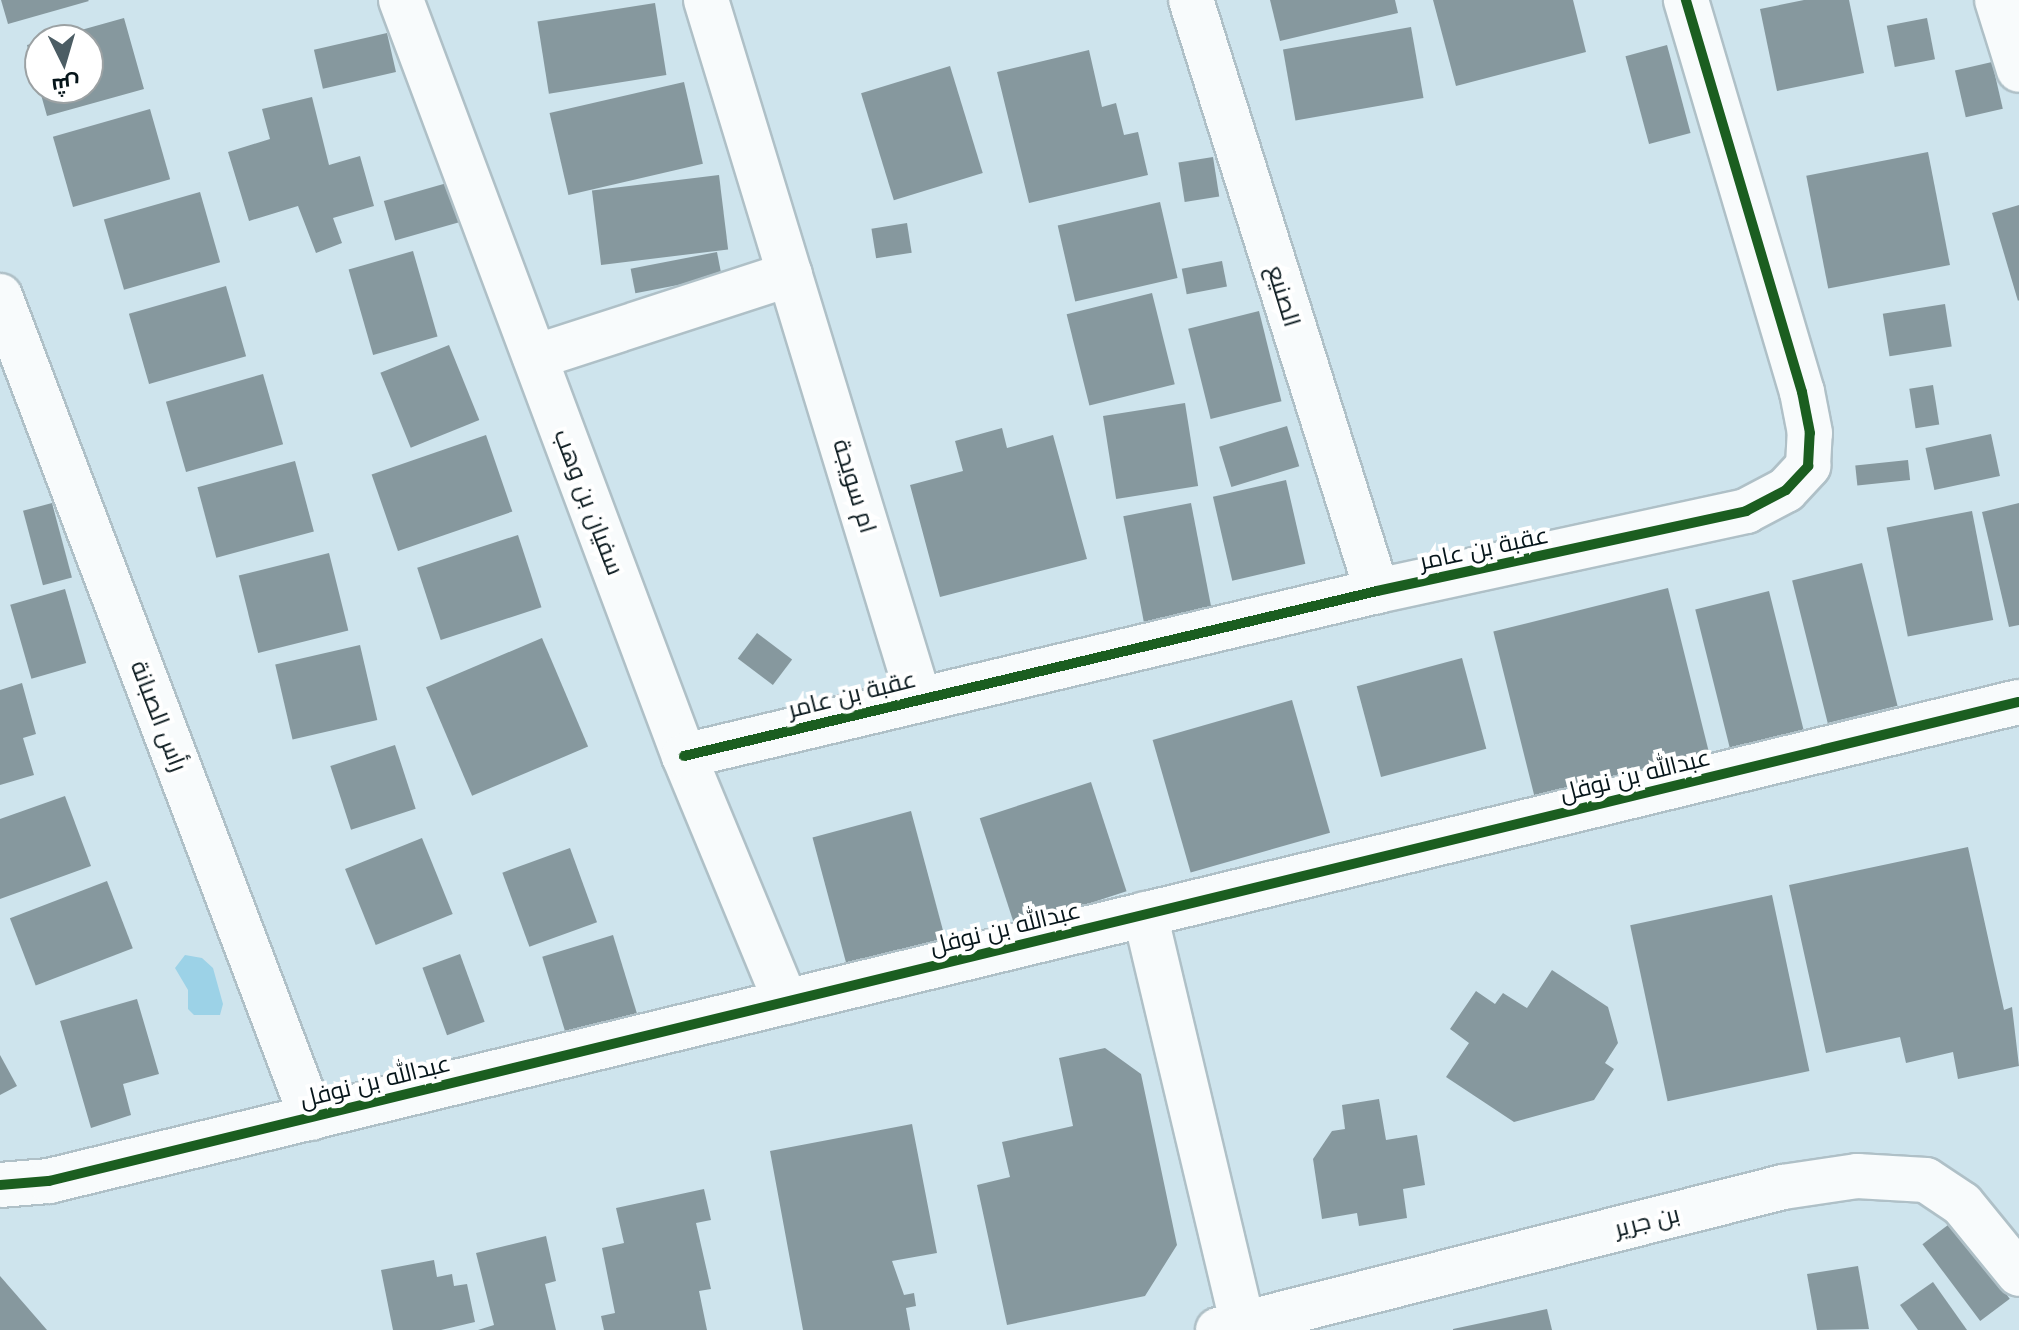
<!DOCTYPE html>
<html>
<head>
<meta charset="utf-8">
<style>
	body { margin:0 }
	#map { position:relative; width:2019px; height:1330px; overflow:hidden; background:#cee4ed; font-family:Inter,Cairo,sans-serif }
	div>[style] { position:absolute }
	.water>* { inset:0; background:#9cd2e7 }
	.building>* { inset:0; background:#86989e; transform-origin:0 0 }
	.roads { filter:drop-shadow(2px 0 #afc0c7) drop-shadow(-2px 0 #afc0c7) drop-shadow(0 2px #afc0c7) drop-shadow(0 -2px #afc0c7) }
	.street>* { height:44px; margin:-22px; padding:0 22px; transform-origin:22px; border-radius:22px; background:#f8fbfc }
	.secondary>* { height:44px; margin:-22px; padding:0 22px; transform-origin:22px; border-radius:22px; background:#f8fbfc }
	.cycleway>* { height:10px; margin:-5px; padding:0 5px; transform-origin:5px; border-radius:5px; background:#1b5e20 }
	span { translate:-50% -50%; white-space:nowrap; text-align:center; line-height:1.15; -webkit-text-stroke:8px #fff; paint-order:stroke }
	.street-label { font-size:24px; color:#06151a }
	.north { position:absolute; left:24px; top:24px; width:80px; height:80px; box-sizing:border-box; background:#fff; border:2px solid #9ba1a3; border-radius:50%; rotate:175deg; font-size:22px; font-weight:700; line-height:32px; text-align:center; color:#06151a }
	.north::after { content:''; display:block; margin:auto; width:28px; height:36px; background:#4c5d64; clip-path:polygon(50% 0,100% 100%,50% 72%,0 100%) }
</style>
</head>
<body>
<div id="map">
	<div class="water">
		<div style="clip-path:polygon(185px 955px,202px 958px,213px 968px,223px 1004px,220px 1015px,194px 1015px,188px 1009px,188px 990px,175px 968px)"></div>
	</div>
	<div class="building">
		<div style="clip-path:polygon(1px 0,88px 0,89px 1px,8px 24px)"></div>
		<div style="clip-path:polygon(1270px 0,1395px 0,1398px 13px,1280px 41px)"></div>
		<div style="clip-path:polygon(1433px 0,1573px 0,1586px 52px,1456px 86px)"></div>
		<div style="clip-path:polygon(1804px 0,1849px 0,1864px 73px,1777px 91px,1760px 9px)"></div>
		<div style="left:655px;top:3px;width:73px;height:119px;rotate:81deg"></div>
		<div style="clip-path:polygon(124px 18px,144px 89px,47px 116px,27px 45px,40px 42px,40px 88px,88px 88px,88px 40px,49px 39px)"></div>
		<div style="left:1927px;top:18px;width:42px;height:41px;rotate:79deg"></div>
		<div style="left:1411px;top:27px;width:72px;height:130px;rotate:80deg"></div>
		<div style="left:387px;top:33px;width:40px;height:75px;rotate:77deg"></div>
		<div style="left:1667px;top:45px;width:91px;height:43px;rotate:75deg"></div>
		<div style="clip-path:polygon(1089px 50px,1102px 107px,1116px 103px,1124px 135px,1138px 132px,1148px 175px,1029px 203px,997px 72px)"></div>
		<div style="left:1992px;top:62px;width:48px;height:38px;rotate:77deg"></div>
		<div style="left:950px;top:66px;width:112px;height:93px;rotate:73deg"></div>
		<div style="left:684px;top:82px;width:84px;height:138px;rotate:77deg"></div>
		<div style="clip-path:polygon(312px 97px,329px 165px,360px 156px,374px 206px,333px 218px,342px 243px,316px 253px,298px 206px,249px 221px,228px 152px,270px 139px,262px 109px)"></div>
		<div style="left:150px;top:109px;width:73px;height:101px;rotate:74deg"></div>
		<div style="left:1928px;top:152px;width:115px;height:124px;rotate:79deg"></div>
		<div style="left:1213px;top:157px;width:40px;height:35px;rotate:81deg"></div>
		<div style="left:719px;top:175px;width:75px;height:128px;rotate:83deg"></div>
		<div style="left:454px;top:181px;width:41px;height:73px;rotate:74deg"></div>
		<div style="left:200px;top:192px;width:73px;height:100px;rotate:74deg"></div>
		<div style="left:1160px;top:202px;width:78px;height:105px;rotate:77deg"></div>
		<div style="clip-path:polygon(2019px 205px,2019px 300px,2018px 301px,1992px 213px)"></div>
		<div style="left:907px;top:223px;width:30px;height:36px;rotate:81deg"></div>
		<div style="left:413px;top:251px;width:89px;height:67px;rotate:74deg"></div>
		<div style="left:717px;top:252px;width:25px;height:88px;rotate:79deg"></div>
		<div style="left:1222px;top:261px;width:26px;height:41px;rotate:79deg"></div>
		<div style="left:226px;top:286px;width:73px;height:101px;rotate:74deg"></div>
		<div style="left:1152px;top:293px;width:94px;height:88px;rotate:76deg"></div>
		<div style="left:1945px;top:304px;width:43px;height:63px;rotate:81deg"></div>
		<div style="left:1259px;top:311px;width:93px;height:73px;rotate:76deg"></div>
		<div style="left:449px;top:345px;width:81px;height:74px;rotate:68deg"></div>
		<div style="left:263px;top:374px;width:73px;height:101px;rotate:74deg"></div>
		<div style="left:1933px;top:385px;width:40px;height:24px;rotate:81deg"></div>
		<div style="left:1185px;top:403px;width:84px;height:83px;rotate:81deg"></div>
		<div style="left:1287px;top:426px;width:42px;height:71px;rotate:73deg"></div>
		<div style="clip-path:polygon(1002px 428px,1007px 448px,1053px 435px,1087px 559px,940px 597px,910px 485px,963px 471px,955px 441px)"></div>
		<div style="left:1991px;top:434px;width:43px;height:67px;rotate:78deg"></div>
		<div style="left:486px;top:435px;width:81px;height:121px;rotate:71deg"></div>
		<div style="left:1908px;top:460px;width:20px;height:53px;rotate:84deg"></div>
		<div style="left:295px;top:461px;width:73px;height:101px;rotate:75deg"></div>
		<div style="left:1286px;top:480px;width:86px;height:75px;rotate:77deg"></div>
		<div style="left:52px;top:503px;width:77px;height:30px;rotate:75deg"></div>
		<div style="left:1191px;top:503px;width:112px;height:69px;rotate:79deg"></div>
		<div style="clip-path:polygon(2019px 503px,2019px 625px,2009px 627px,1982px 512px)"></div>
		<div style="left:1972px;top:511px;width:111px;height:87px;rotate:79deg"></div>
		<div style="left:518px;top:535px;width:76px;height:106px;rotate:72deg"></div>
		<div style="left:329px;top:553px;width:80px;height:93px;rotate:76deg"></div>
		<div style="left:1862px;top:563px;width:147px;height:72px;rotate:76deg"></div>
		<div style="left:1668px;top:588px;width:177px;height:180px;rotate:76deg"></div>
		<div style="left:65px;top:589px;width:77px;height:57px;rotate:74deg"></div>
		<div style="left:1769px;top:591px;width:144px;height:76px;rotate:76deg"></div>
		<div style="left:757px;top:633px;width:44px;height:32px;rotate:37deg"></div>
		<div style="left:542px;top:638px;width:118px;height:126px;rotate:67deg"></div>
		<div style="left:360px;top:645px;width:77px;height:87px;rotate:77deg"></div>
		<div style="left:1462px;top:658px;width:94px;height:109px;rotate:75deg"></div>
		<div style="clip-path:polygon(22px 683px,36px 734px,23px 738px,34px 775px,0 785px,0 690px)"></div>
		<div style="left:1292px;top:700px;width:138px;height:145px;rotate:74deg"></div>
		<div style="left:395px;top:745px;width:67px;height:68px;rotate:72deg"></div>
		<div style="left:1091px;top:782px;width:115px;height:117px;rotate:72deg"></div>
		<div style="clip-path:polygon(65px 796px,91px 866px,0 899px,0 819px)"></div>
		<div style="left:911px;top:811px;width:135px;height:102px;rotate:75deg"></div>
		<div style="left:422px;top:838px;width:82px;height:83px;rotate:68deg"></div>
		<div style="clip-path:polygon(1968px 847px,2004px 1010px,2012px 1007px,2019px 1066px,1958px 1079px,1953px 1052px,1906px 1063px,1900px 1037px,1826px 1053px,1789px 885px)"></div>
		<div style="left:570px;top:848px;width:79px;height:72px;rotate:70deg"></div>
		<div style="left:107px;top:881px;width:72px;height:104px;rotate:69deg"></div>
		<div style="left:1772px;top:895px;width:180px;height:145px;rotate:78deg"></div>
		<div style="left:613px;top:935px;width:82px;height:74px;rotate:73deg"></div>
		<div style="left:460px;top:954px;width:72px;height:40px;rotate:70deg"></div>
		<div style="clip-path:polygon(1552px 970px,1608px 1007px,1618px 1043px,1605px 1063px,1614px 1069px,1594px 1100px,1514px 1122px,1446px 1077px,1469px 1043px,1450px 1029px,1476px 991px,1495px 1004px,1503px 993px,1527px 1008px)"></div>
		<div style="clip-path:polygon(137px 999px,159px 1074px,123px 1084px,131px 1115px,91px 1128px,60px 1021px)"></div>
		<div style="clip-path:polygon(1105px 1048px,1141px 1074px,1177px 1245px,1145px 1296px,1007px 1325px,977px 1185px,1010px 1177px,1002px 1142px,1073px 1126px,1059px 1058px)"></div>
		<div style="clip-path:polygon(0 1055px,17px 1086px,0 1095px)"></div>
		<div style="clip-path:polygon(1379px 1099px,1386px 1140px,1417px 1135px,1425px 1185px,1403px 1189px,1407px 1218px,1359px 1226px,1357px 1213px,1322px 1219px,1313px 1159px,1332px 1131px,1345px 1129px,1342px 1105px)"></div>
		<div style="clip-path:polygon(912px 1124px,937px 1253px,892px 1261px,904px 1295px,914px 1293px,916px 1306px,906px 1308px,910px 1330px,803px 1330px,770px 1151px)"></div>
		<div style="clip-path:polygon(704px 1189px,711px 1220px,696px 1223px,711px 1289px,699px 1291px,707px 1330px,604px 1330px,601px 1316px,615px 1313px,602px 1248px,624px 1243px,616px 1208px)"></div>
		<div style="left:1952px;top:1222px;width:96px;height:37px;rotate:53deg"></div>
		<div style="clip-path:polygon(546px 1236px,556px 1281px,545px 1284px,556px 1330px,478px 1330px,494px 1325px,476px 1253px)"></div>
		<div style="clip-path:polygon(434px 1260px,437px 1277px,452px 1274px,454px 1286px,467px 1284px,475px 1322px,441px 1330px,393px 1330px,381px 1270px)"></div>
		<div style="clip-path:polygon(1858px 1266px,1869px 1329px,1817px 1330px,1807px 1274px)"></div>
		<div style="clip-path:polygon(0 1276px,47px 1330px,0 1330px)"></div>
		<div style="clip-path:polygon(1933px 1282px,1967px 1330px,1918px 1330px,1900px 1305px)"></div>
		<div style="clip-path:polygon(1547px 1309px,1552px 1330px,1453px 1330px,1453px 1329px)"></div>
	</div>
	<div class="roads">
		<div class="street">
			<div style="left:401px;top:0;width:807px;rotate:69.48deg"></div>
			<div style="left:684px;top:756px;width:266px;rotate:67.5deg"></div>
			<div style="left:706px;top:0;width:731px;rotate:73.05deg"></div>
			<div style="left:1191px;top:0;width:620px;rotate:72.53deg"></div>
			<div style="left:0;top:296px;width:879px;rotate:69.22deg"></div>
			<div style="left:535px;top:357px;width:268px;rotate:-18deg"></div>
			<div style="left:684px;top:756px;width:712px;rotate:-13.39deg"></div>
			<div style="left:1377px;top:591px;width:378px;rotate:-12.2deg"></div>
			<div style="left:1746px;top:511px;width:45px;rotate:-27.7deg"></div>
			<div style="left:1786px;top:490px;width:33px;rotate:-47deg"></div>
			<div style="left:1808px;top:466px;width:33px;rotate:-87deg"></div>
			<div style="left:1810px;top:433px;width:42px;rotate:-101deg"></div>
			<div style="left:1802px;top:392px;width:409px;rotate:-106.5deg"></div>
			<div style="left:1145px;top:914px;width:422px;rotate:76.6deg"></div>
			<div style="left:0;top:1185px;width:49px;rotate:-4.7deg"></div>
			<div style="left:49px;top:1181px;width:2027px;rotate:-13.67deg"></div>
			<div style="left:1218px;top:1330px;width:583px;rotate:-14.2deg"></div>
			<div style="left:1783px;top:1187px;width:75px;rotate:-8.5deg"></div>
			<div style="left:1857px;top:1176px;width:69px;rotate:3.3deg"></div>
			<div style="left:1926px;top:1180px;width:43px;rotate:33.7deg"></div>
			<div style="left:1962px;top:1204px;width:90px;rotate:50.8deg"></div>
		</div>
		<div class="secondary">
			<div style="left:1997px;top:0;width:73px;rotate:72.6deg"></div>
		</div>
	</div>
	<div class="cycleway">
		<div style="left:684px;top:756px;width:712px;rotate:-13.39deg"></div>
		<div style="left:1377px;top:591px;width:378px;rotate:-12.2deg"></div>
		<div style="left:1746px;top:511px;width:45px;rotate:-27.7deg"></div>
		<div style="left:1786px;top:490px;width:33px;rotate:-47deg"></div>
		<div style="left:1808px;top:466px;width:33px;rotate:-87deg"></div>
		<div style="left:1810px;top:433px;width:42px;rotate:-101deg"></div>
		<div style="left:1802px;top:392px;width:409px;rotate:-106.5deg"></div>
		<div style="left:0;top:1185px;width:49px;rotate:-4.7deg"></div>
		<div style="left:49px;top:1181px;width:2027px;rotate:-13.67deg"></div>
	</div>
	<div class="street-label">
		<span style="left:1284px;top:296px;rotate:73deg">الصنيع</span>
		<span style="left:855px;top:486px;rotate:73deg">ام سويجة</span>
		<span style="left:589px;top:502px;rotate:69deg">سفيان بن وهب</span>
		<span style="left:1484px;top:548px;rotate:-12deg">عقبة بن عامر</span>
		<span style="left:852px;top:694px;rotate:-14deg">عقبة بن عامر</span>
		<span style="left:159px;top:716px;rotate:69deg">رأس الصبانة</span>
		<span style="left:1635px;top:775px;rotate:-14deg">عبدالله بن نوفل</span>
		<span style="left:1005px;top:928px;rotate:-14deg">عبدالله بن نوفل</span>
		<span style="left:375px;top:1081px;rotate:-14deg">عبدالله بن نوفل</span>
		<span style="left:1647px;top:1221px;rotate:-14deg">بن جرير</span>
	</div>
	<div class="north">ش</div>
</div>
</body>
</html>
